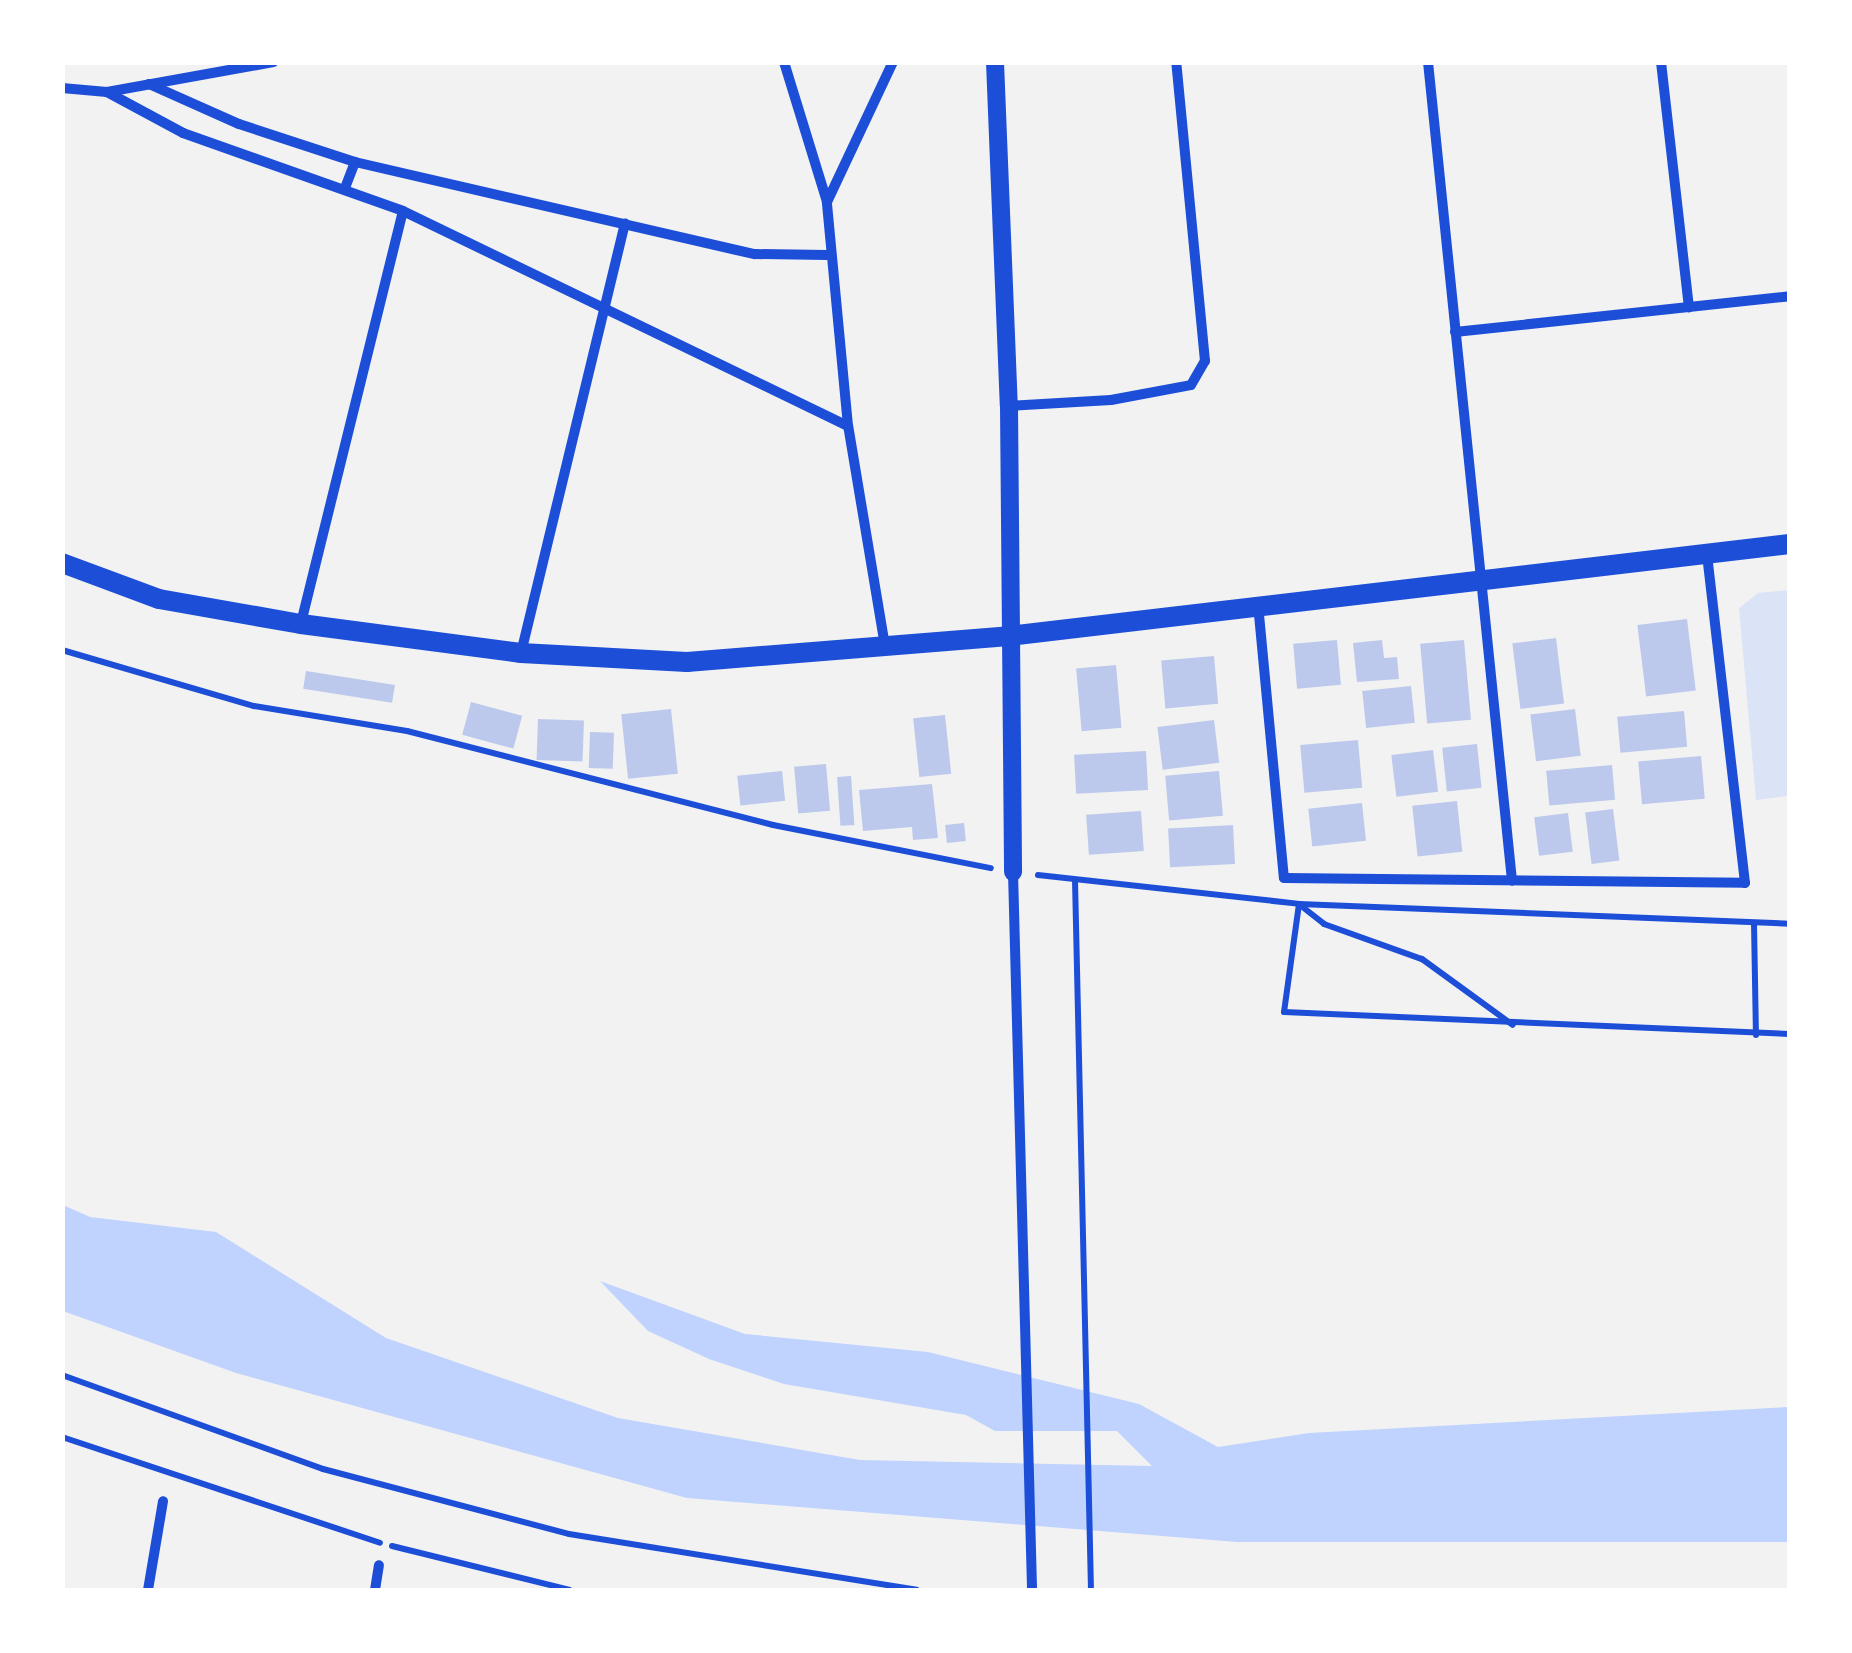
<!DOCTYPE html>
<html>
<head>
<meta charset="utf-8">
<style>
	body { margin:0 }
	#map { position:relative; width:1852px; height:1653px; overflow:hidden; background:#f2f2f2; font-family:"Nunito Sans",sans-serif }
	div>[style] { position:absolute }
	.green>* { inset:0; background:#dbe4f7 }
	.water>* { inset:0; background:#bfd3fe }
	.building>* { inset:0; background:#bdc9ec; transform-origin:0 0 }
	.path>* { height:6px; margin:-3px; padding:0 3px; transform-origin:3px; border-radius:3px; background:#1d4ed8 }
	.minor>* { height:10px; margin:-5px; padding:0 5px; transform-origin:5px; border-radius:5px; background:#1d4ed8 }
	.tertiary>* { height:18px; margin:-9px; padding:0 9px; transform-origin:9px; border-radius:9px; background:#1d4ed8 }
	.secondary>* { height:20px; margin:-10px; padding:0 10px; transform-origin:10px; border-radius:10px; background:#1d4ed8 }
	span { translate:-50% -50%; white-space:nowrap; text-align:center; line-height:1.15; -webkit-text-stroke:9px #fff; paint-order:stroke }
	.frame { position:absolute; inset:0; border:65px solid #fff; pointer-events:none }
</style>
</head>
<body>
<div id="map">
	<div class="green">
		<div style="clip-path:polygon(1789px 590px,1789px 796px,1756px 800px,1739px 608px,1758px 593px)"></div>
	</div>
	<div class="water">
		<div style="clip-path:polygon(63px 1205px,90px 1217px,216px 1232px,386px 1338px,618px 1418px,860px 1460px,1152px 1466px,1117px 1431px,995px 1431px,966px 1415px,784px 1384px,709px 1359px,648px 1331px,600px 1281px,745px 1334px,928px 1352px,1139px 1404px,1218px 1447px,1309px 1433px,1789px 1407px,1789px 1542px,1237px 1542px,687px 1498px,236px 1373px,63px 1311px)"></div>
	</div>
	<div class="building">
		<div style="left:1687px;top:619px;width:72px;height:50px;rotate:83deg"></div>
		<div style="left:1556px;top:638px;width:66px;height:44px;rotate:83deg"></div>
		<div style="left:1337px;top:640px;width:45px;height:44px;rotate:85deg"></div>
		<div style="clip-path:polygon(1382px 640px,1384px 658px,1397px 657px,1399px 679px,1357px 682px,1353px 643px)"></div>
		<div style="left:1464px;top:640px;width:80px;height:44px;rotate:85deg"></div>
		<div style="left:1214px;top:656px;width:48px;height:53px;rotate:85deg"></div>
		<div style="left:1116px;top:665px;width:63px;height:40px;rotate:85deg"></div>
		<div style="left:306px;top:671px;width:90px;height:18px;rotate:9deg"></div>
		<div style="left:1411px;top:686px;width:37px;height:49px;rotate:84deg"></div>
		<div style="left:471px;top:702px;width:53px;height:34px;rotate:15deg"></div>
		<div style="left:671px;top:709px;width:65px;height:50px;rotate:84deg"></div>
		<div style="left:1575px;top:709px;width:47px;height:45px;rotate:83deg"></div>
		<div style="left:1684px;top:711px;width:36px;height:67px;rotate:85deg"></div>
		<div style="left:945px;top:715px;width:59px;height:32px;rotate:84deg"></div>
		<div style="left:538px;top:719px;width:46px;height:41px;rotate:2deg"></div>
		<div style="left:1214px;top:720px;width:43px;height:57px;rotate:83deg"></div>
		<div style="left:590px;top:732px;width:24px;height:36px;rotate:2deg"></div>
		<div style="left:1358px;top:740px;width:48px;height:58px;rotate:85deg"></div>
		<div style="left:1477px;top:744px;width:44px;height:35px;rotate:84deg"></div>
		<div style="left:1433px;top:750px;width:42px;height:42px;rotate:83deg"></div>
		<div style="left:1146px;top:751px;width:39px;height:72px;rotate:87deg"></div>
		<div style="left:1701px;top:756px;width:43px;height:63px;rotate:85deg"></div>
		<div style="left:826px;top:764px;width:47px;height:32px;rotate:85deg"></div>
		<div style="left:1612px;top:765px;width:35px;height:66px;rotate:85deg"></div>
		<div style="left:782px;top:771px;width:30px;height:45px;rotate:84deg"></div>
		<div style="left:1219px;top:771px;width:45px;height:54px;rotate:85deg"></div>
		<div style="left:851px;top:776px;width:49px;height:14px;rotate:86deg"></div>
		<div style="clip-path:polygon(932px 784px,938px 838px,913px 840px,912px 827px,863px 831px,859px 790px)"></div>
		<div style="left:1457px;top:801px;width:51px;height:45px;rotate:84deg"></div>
		<div style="left:1362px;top:803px;width:38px;height:54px;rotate:84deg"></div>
		<div style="left:1613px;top:809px;width:52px;height:28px;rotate:83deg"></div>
		<div style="left:1141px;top:811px;width:40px;height:55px;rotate:86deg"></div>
		<div style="left:1568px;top:813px;width:39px;height:34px;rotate:83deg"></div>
		<div style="left:964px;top:823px;width:18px;height:19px;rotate:84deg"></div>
		<div style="left:1233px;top:825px;width:39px;height:65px;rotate:87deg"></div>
	</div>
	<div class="path">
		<div style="left:62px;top:650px;width:200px;rotate:16.3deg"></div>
		<div style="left:254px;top:706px;width:155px;rotate:9.3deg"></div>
		<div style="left:407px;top:731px;width:378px;rotate:14.4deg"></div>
		<div style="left:773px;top:825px;width:222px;rotate:11.2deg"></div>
		<div style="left:1038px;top:875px;width:263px;rotate:6.3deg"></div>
		<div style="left:1299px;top:904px;width:491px;rotate:2.3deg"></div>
		<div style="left:1075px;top:880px;width:710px;rotate:88.71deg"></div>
		<div style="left:1299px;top:904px;width:109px;rotate:97.9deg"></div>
		<div style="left:1284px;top:1012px;width:506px;rotate:2.49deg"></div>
		<div style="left:1300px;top:905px;width:31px;rotate:38deg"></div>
		<div style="left:1324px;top:924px;width:104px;rotate:19.7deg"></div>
		<div style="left:1422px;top:959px;width:112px;rotate:36deg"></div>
		<div style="left:1754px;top:923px;width:112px;rotate:89deg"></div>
		<div style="left:62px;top:1375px;width:277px;rotate:19.8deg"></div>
		<div style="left:323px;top:1469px;width:254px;rotate:14.8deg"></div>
		<div style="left:569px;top:1534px;width:352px;rotate:9.1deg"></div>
		<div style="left:62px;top:1437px;width:335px;rotate:18.4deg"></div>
		<div style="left:392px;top:1546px;width:183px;rotate:13.9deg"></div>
	</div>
	<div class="minor">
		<div style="left:784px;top:62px;width:146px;rotate:72.9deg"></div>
		<div style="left:1428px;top:62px;width:823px;rotate:84.14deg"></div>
		<div style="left:1661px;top:62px;width:247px;rotate:83.5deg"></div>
		<div style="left:149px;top:84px;width:98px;rotate:24deg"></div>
		<div style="left:239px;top:124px;width:122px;rotate:18.1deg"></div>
		<div style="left:355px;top:162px;width:410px;rotate:13deg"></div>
		<div style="left:755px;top:254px;width:72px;rotate:0.8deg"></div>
		<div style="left:62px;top:88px;width:45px;rotate:5.1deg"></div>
		<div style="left:107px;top:92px;width:169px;rotate:-10.2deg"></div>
		<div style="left:107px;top:92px;width:86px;rotate:28.3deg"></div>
		<div style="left:183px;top:133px;width:233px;rotate:19.5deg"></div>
		<div style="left:345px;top:188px;width:28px;rotate:-69deg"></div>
		<div style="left:1455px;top:332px;width:337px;rotate:-6.1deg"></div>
		<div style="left:1009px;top:406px;width:102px;rotate:-3.4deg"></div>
		<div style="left:1111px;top:400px;width:81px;rotate:-10.6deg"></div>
		<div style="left:1191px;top:385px;width:28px;rotate:-60deg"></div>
		<div style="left:1205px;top:361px;width:300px;rotate:-95.5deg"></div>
		<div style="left:1258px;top:604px;width:275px;rotate:84.6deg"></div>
		<div style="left:1284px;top:878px;width:461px;rotate:0.6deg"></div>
		<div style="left:1745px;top:883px;width:331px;rotate:-96.6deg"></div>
		<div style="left:301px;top:623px;width:424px;rotate:-76.1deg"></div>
		<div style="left:403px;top:211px;width:494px;rotate:25.8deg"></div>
		<div style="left:885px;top:646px;width:223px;rotate:-99.5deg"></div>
		<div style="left:848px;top:426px;width:225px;rotate:-95.4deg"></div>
		<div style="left:827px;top:202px;width:155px;rotate:-64.8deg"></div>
		<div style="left:521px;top:653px;width:442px;rotate:-76.4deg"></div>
		<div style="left:1013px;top:872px;width:718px;rotate:88.48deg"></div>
		<div style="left:148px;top:1590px;width:90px;rotate:-80.4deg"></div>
		<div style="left:375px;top:1590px;width:25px;rotate:-81deg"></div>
	</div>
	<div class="tertiary">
		<div style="left:995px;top:62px;width:344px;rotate:87.7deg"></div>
		<div style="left:1009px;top:406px;width:466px;rotate:89.5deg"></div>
	</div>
	<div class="secondary">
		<div style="left:62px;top:563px;width:103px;rotate:20.4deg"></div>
		<div style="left:159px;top:599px;width:144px;rotate:10deg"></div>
		<div style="left:301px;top:624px;width:222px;rotate:7.5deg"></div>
		<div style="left:521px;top:653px;width:166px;rotate:3.1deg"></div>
		<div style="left:687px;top:662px;width:323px;rotate:-4.6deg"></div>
		<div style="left:1009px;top:636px;width:786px;rotate:-6.72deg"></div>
	</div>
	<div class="frame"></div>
</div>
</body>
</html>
